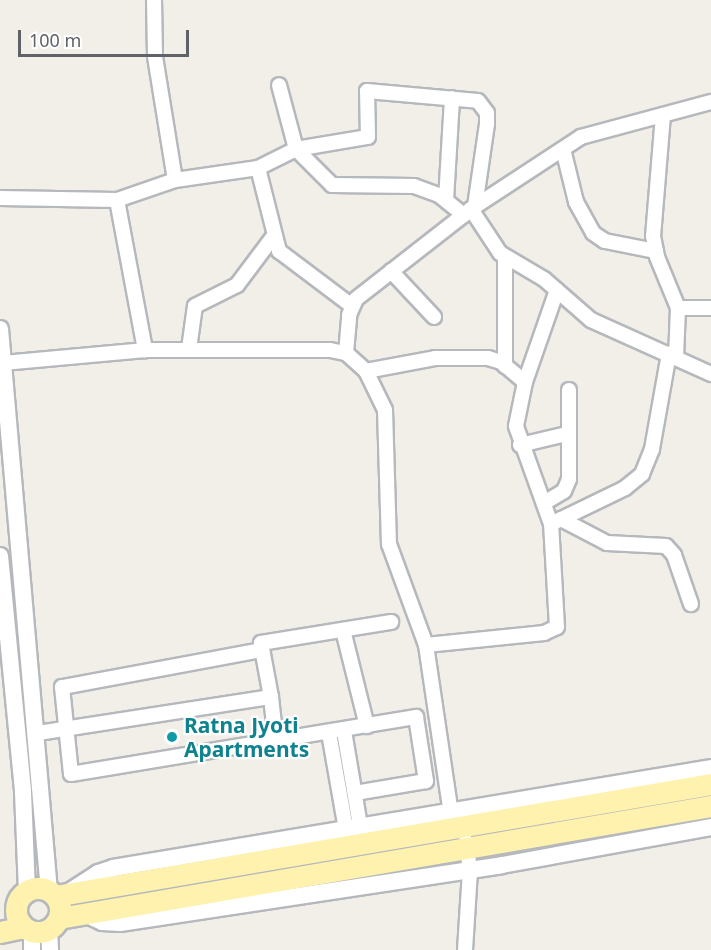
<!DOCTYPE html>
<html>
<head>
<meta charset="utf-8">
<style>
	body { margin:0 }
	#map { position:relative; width:711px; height:950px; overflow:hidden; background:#f1efe8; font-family:"Noto Sans",sans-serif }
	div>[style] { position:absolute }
	.roads { filter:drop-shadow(2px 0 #b5b8bc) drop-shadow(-2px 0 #b5b8bc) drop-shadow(0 2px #b5b8bc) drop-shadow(0 -2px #b5b8bc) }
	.minor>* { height:14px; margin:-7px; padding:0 7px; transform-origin:7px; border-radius:7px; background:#fff }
	.tertiary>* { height:16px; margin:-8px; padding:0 8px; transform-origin:8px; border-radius:8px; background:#fff }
	.primary>* { height:21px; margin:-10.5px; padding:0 10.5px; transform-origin:10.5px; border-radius:10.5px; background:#fff2af }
	.primary>.ring { margin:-10.5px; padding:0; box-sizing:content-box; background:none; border:21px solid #fff2af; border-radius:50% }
	.dots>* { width:16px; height:16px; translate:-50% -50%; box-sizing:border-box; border:3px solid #fff; border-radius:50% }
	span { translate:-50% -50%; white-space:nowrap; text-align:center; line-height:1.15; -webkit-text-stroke:4.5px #fff; paint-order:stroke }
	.culture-label { font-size:21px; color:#0d838f; font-weight:700 }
	.left { translate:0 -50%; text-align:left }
	.scale { position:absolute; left:18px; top:30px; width:171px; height:27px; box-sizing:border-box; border:3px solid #5f6368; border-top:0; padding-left:8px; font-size:18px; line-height:21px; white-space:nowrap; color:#5f6368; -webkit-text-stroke:4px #fff; paint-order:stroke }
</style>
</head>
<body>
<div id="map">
	<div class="roads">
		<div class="minor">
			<div style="left:663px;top:115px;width:121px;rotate:94.7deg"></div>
			<div style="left:653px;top:236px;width:21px;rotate:79deg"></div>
			<div style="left:657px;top:257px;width:55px;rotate:67.6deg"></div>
			<div style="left:678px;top:308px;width:49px;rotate:92.3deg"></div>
			<div style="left:296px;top:149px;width:73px;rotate:-9.5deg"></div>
			<div style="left:368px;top:137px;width:46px;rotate:-91.2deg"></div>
			<div style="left:367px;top:91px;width:111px;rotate:5.1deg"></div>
			<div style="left:478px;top:101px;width:15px;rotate:53deg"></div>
			<div style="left:487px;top:113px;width:11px;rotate:90deg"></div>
			<div style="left:487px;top:124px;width:83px;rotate:98.3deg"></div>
			<div style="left:296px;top:149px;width:51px;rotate:45deg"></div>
			<div style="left:332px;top:185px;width:82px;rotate:0.7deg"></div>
			<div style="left:414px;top:186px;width:27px;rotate:20deg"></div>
			<div style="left:439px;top:195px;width:32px;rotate:39deg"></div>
			<div style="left:563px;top:149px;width:55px;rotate:76.2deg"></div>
			<div style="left:576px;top:202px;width:35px;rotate:61deg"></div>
			<div style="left:593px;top:233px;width:14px;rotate:34deg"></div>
			<div style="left:605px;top:241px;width:52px;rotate:11.1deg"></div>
			<div style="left:258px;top:168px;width:42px;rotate:-26.6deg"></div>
			<div style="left:296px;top:149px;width:66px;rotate:-104.9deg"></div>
			<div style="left:175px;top:180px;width:84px;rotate:-8.2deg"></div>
			<div style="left:258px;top:168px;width:86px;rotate:75.8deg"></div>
			<div style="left:279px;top:251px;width:91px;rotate:37deg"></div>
			<div style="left:0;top:198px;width:117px;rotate:1deg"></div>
			<div style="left:117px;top:200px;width:61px;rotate:-19deg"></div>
			<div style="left:175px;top:180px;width:126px;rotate:-99.2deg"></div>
			<div style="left:155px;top:56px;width:56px;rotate:-91deg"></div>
			<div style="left:117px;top:200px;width:153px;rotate:79.4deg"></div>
			<div style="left:446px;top:200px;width:102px;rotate:-86.6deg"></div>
			<div style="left:471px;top:209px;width:53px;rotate:56.6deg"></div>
			<div style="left:500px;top:253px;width:51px;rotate:30.6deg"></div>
			<div style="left:544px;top:279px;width:62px;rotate:41.1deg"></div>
			<div style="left:591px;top:320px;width:132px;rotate:24.2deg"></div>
			<div style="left:505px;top:257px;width:109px;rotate:90deg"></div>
			<div style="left:391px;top:271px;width:63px;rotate:46.9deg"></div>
			<div style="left:678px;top:308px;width:33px"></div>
			<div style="left:189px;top:349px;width:43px;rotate:-82.1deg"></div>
			<div style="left:195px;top:306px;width:47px;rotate:-26.6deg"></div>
			<div style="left:237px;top:285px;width:60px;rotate:-53.1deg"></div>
			<div style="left:346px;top:353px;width:38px;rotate:-85deg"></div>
			<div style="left:349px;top:315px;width:17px;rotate:-66deg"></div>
			<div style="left:356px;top:299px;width:146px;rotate:-38deg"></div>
			<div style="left:471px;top:209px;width:131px;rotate:-33.2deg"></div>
			<div style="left:581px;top:137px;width:135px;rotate:-15.1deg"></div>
			<div style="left:3px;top:363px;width:143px;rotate:-5.2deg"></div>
			<div style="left:145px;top:350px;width:185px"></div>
			<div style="left:330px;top:350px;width:16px;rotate:11deg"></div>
			<div style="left:346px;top:353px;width:27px;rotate:42deg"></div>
			<div style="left:366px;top:371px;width:43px;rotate:64deg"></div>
			<div style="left:385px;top:410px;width:134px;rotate:88.3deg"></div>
			<div style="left:389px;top:544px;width:108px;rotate:69.9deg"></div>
			<div style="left:426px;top:645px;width:178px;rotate:81.6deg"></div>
			<div style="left:366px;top:371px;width:70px;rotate:-10.7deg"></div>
			<div style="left:435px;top:358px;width:53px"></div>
			<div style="left:488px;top:358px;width:14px;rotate:17deg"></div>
			<div style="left:501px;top:362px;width:31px;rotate:40deg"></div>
			<div style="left:520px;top:445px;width:48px;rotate:-13.2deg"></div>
			<div style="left:544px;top:503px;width:23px;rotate:-31deg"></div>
			<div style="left:564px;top:491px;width:13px;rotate:-67deg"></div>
			<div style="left:569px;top:479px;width:89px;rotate:-90deg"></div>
			<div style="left:561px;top:519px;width:52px;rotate:27.6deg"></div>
			<div style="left:607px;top:543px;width:59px;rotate:2.9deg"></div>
			<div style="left:666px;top:546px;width:12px;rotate:48deg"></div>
			<div style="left:674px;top:555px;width:52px;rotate:70.9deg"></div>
			<div style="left:551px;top:524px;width:82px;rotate:-25.9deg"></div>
			<div style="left:625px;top:488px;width:22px;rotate:-39deg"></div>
			<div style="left:642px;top:474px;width:27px;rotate:-68deg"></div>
			<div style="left:652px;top:449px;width:97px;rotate:-79.9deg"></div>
			<div style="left:343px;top:630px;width:99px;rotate:76deg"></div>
			<div style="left:426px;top:645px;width:119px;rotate:-5.8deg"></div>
			<div style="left:544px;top:633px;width:14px;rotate:-25deg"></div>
			<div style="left:557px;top:627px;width:103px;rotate:-93.3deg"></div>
			<div style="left:551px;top:524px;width:104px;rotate:-109.7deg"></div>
			<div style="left:516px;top:426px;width:45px;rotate:-78.4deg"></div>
			<div style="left:525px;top:382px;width:97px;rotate:-70.8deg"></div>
			<div style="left:262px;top:650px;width:203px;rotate:169.5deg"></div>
			<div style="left:62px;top:687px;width:87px;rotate:84.1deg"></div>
			<div style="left:71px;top:774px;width:350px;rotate:-9.4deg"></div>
			<div style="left:416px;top:717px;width:65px;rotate:81.1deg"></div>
			<div style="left:426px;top:781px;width:72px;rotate:170.4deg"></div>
			<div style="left:271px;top:697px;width:45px;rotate:83.7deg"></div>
			<div style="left:344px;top:731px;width:96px;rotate:80.4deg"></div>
			<div style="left:38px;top:733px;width:236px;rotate:-8.8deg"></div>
			<div style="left:271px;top:697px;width:55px;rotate:-100.5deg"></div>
			<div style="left:261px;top:643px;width:132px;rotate:-9.2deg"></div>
			<div style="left:329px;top:733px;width:97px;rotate:80deg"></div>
			<div style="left:465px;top:950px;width:80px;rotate:-86.4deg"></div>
			<div style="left:470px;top:870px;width:29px;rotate:-98deg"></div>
		</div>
		<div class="tertiary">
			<div style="left:0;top:329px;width:564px;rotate:85.02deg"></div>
			<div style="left:0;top:556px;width:237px;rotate:84.4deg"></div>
			<div style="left:23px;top:792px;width:99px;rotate:87.7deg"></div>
			<div style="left:69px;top:892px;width:35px;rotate:-33deg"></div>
			<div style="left:98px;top:873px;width:16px;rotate:-18deg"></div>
			<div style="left:113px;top:868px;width:606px;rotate:-9.49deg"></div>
			<div style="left:85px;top:914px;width:19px;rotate:25deg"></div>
			<div style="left:102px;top:922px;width:18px;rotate:3deg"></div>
			<div style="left:120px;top:923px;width:386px;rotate:-8.6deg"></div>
			<div style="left:502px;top:865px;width:212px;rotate:-10.3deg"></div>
			<div style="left:49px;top:930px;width:20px;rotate:87deg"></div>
			<div style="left:32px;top:932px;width:18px;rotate:90deg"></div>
		</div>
		<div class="primary">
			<div class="ring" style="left:16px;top:888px;width:23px;height:23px"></div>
			<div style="left:55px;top:896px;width:665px;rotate:-9.69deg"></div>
			<div style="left:59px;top:918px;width:662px;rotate:-9.75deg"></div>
			<div style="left:0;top:932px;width:24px;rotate:-12deg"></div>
		</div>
	</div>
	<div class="dots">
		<div style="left:172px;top:737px;background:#0f9aa8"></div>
	</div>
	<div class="culture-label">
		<span class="left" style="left:184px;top:737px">Ratna Jyoti<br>Apartments</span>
	</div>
	<div class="scale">100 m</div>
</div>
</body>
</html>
